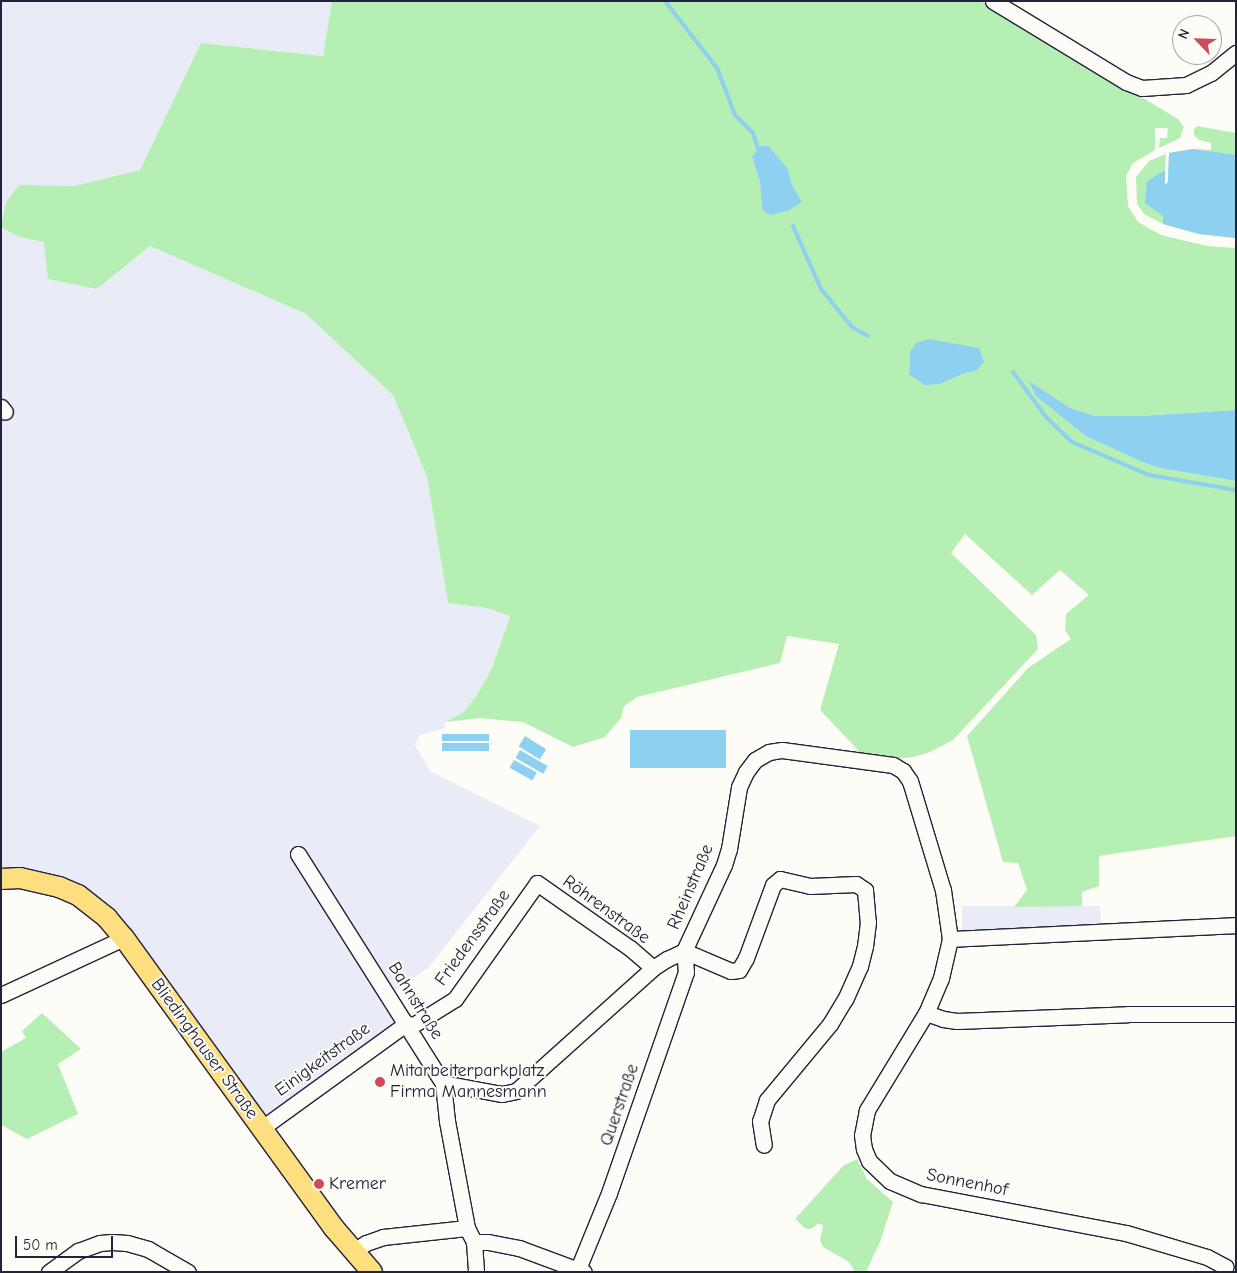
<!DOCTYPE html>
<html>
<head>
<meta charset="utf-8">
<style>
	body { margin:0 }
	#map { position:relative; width:1237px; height:1273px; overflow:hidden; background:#fdfcf7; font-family:"Comic Neue",sans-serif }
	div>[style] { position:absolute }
	.built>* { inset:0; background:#e9ecf7 }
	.green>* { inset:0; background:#b5efb3 }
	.water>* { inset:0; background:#8dd0ef; transform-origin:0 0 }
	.stream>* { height:4px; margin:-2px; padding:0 2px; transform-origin:2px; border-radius:2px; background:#8dd0ef }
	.roads { filter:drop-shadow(1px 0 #22223b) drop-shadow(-1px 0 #22223b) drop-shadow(0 1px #22223b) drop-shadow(0 -1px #22223b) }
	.minor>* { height:15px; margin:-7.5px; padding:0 7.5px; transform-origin:7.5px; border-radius:7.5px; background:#fdfcf7 }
	.major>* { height:20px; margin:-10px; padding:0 10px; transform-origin:10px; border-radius:10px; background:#fedf80 }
	.dots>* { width:14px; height:14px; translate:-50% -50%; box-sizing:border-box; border:2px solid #fdfcf7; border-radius:50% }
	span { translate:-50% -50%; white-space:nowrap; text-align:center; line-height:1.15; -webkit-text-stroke:4px #fdfcf7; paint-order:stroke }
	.street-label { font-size:18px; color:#22223b }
	.poi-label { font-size:18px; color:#22223b }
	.left { translate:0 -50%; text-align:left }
	.frame { position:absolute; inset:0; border:2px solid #22223b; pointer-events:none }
	.north { position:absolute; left:1172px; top:15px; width:50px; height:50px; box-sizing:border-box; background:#fdfcf7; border:1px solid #a5a5ac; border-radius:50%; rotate:294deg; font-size:14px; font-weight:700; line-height:20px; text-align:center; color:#22223b }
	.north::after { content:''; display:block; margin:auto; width:18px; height:22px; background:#d1495b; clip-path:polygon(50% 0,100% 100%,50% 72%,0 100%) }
	.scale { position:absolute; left:15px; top:1236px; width:98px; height:22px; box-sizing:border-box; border:2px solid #22223b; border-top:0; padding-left:6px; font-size:15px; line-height:18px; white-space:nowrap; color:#22223b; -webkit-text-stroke:4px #fdfcf7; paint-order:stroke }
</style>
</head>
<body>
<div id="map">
	<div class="built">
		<div style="clip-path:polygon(1px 1px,332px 1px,323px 56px,201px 43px,140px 170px,74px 186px,19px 186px,6px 202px,1px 224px)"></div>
		<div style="clip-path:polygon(1px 227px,19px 237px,44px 242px,97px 289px,150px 246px,306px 314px,393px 395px,427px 477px,448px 603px,487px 608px,510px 615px,492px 668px,477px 695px,464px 712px,445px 722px,445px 728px,420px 735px,415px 745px,430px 771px,540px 826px,428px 968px,389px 996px,404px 1021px,267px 1117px,111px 908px,75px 882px,50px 873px,1px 869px)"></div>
		<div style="clip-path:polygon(962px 906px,1100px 906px,1101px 926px,998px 932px,962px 930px)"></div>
	</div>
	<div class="green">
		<div style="clip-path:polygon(evenodd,332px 1px,981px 1px,1178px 119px,1184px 127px,1180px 138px,1159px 148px,1160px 138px,1167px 138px,1168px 128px,1155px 128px,1155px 150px,1133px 163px,1126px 176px,1128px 206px,1138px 222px,1161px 235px,1207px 246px,1236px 248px,1236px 410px,1139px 416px,1096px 416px,1070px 408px,1030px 382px,1086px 436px,1142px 462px,1160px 468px,1236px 481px,1236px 836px,1099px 856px,1099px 886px,1082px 892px,1082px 906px,1014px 907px,1027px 890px,1018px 863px,1003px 862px,967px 736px,1028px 668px,1071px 639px,1065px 630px,1066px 614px,1089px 595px,1060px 570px,1032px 595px,965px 534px,951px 553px,1036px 635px,1038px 649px,953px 740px,930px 752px,913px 757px,896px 759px,858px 756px,858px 750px,820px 710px,839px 644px,787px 636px,780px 663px,637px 697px,624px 706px,621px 718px,605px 737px,573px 747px,523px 722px,479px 718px,445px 722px,464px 712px,477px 695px,492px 668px,510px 616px,487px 608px,448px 603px,427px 477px,393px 395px,306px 314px,150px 246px,97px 289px,48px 279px,44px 242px,19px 237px,1px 227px,6px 202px,19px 185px,74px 186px,140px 170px,201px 43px,323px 56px,332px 1px,769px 146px,788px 169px,792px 185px,802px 202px,762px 210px,760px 182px,752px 157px,769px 146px,332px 1px,910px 353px,976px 371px,965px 373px,940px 384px,909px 374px,910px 353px)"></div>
		<div style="clip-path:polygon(1197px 126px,1236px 133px,1236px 238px,1199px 234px,1163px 224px,1144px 214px,1137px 204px,1136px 177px,1149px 161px,1166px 154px,1165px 170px,1147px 181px,1165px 185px,1168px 182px,1169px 153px,1193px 149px,1211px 150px,1211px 143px,1199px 140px,1194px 135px,1194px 130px)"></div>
		<div style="clip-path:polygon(42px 1013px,81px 1049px,58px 1064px,78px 1114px,27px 1139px,1px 1125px,1px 1052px,26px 1038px,22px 1031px)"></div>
		<div style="clip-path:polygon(857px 1159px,867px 1179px,893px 1202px,880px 1242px,866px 1272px,855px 1272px,849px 1262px,823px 1247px,820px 1240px,823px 1226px,819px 1223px,811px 1229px,806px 1229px,795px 1219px,843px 1166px)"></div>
	</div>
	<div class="water">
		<div style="clip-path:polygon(761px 146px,769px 146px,788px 169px,792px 185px,802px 202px,789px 210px,771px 215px,762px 210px,760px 182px,752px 157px)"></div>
		<div style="clip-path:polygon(1193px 149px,1236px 155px,1236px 238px,1199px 234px,1163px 224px,1163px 216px,1145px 203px,1147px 181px,1165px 170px,1165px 185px,1168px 182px,1169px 153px)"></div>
		<div style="clip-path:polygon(929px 339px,979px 348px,984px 362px,976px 371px,965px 373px,940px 384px,925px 385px,909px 374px,910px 352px,916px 343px)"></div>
		<div style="clip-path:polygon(1029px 381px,1070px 408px,1096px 416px,1139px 416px,1236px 410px,1236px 481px,1160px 468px,1142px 462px,1086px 436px,1036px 396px)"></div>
		<div style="left:630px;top:730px;width:96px;height:38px"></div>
		<div style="left:442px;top:734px;width:47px;height:7px"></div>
		<div style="left:525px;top:736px;width:25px;height:12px;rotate:32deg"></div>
		<div style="left:442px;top:743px;width:47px;height:8px"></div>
		<div style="left:520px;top:750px;width:32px;height:9px;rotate:30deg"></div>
		<div style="left:514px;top:760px;width:26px;height:9px;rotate:29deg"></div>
	</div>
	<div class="stream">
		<div style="left:665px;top:1px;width:85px;rotate:52.2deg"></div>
		<div style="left:717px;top:68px;width:50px;rotate:69deg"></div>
		<div style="left:735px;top:115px;width:25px;rotate:45deg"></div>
		<div style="left:753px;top:133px;width:22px;rotate:72deg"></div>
		<div style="left:793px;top:226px;width:69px;rotate:66deg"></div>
		<div style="left:821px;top:289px;width:49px;rotate:50.8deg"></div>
		<div style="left:852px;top:327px;width:18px;rotate:29deg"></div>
		<div style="left:1013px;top:372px;width:56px;rotate:53.7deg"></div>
		<div style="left:1046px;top:417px;width:36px;rotate:44deg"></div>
		<div style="left:1072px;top:442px;width:84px;rotate:23.2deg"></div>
		<div style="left:1149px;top:475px;width:88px;rotate:9.8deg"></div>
	</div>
	<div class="roads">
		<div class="minor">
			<div style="left:993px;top:1px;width:156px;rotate:31.3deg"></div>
			<div style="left:1126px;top:82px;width:17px;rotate:21deg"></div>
			<div style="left:1142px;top:88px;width:44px;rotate:-3.9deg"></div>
			<div style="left:1186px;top:85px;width:28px;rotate:-26deg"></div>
			<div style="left:1211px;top:73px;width:32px;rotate:-39deg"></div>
			<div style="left:1px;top:407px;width:6px;rotate:51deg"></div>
			<div style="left:298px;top:854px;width:271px;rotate:57.7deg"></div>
			<div style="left:443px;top:1083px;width:38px;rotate:84deg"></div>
			<div style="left:447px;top:1121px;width:109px;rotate:79.4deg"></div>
			<div style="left:467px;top:1228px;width:16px;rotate:63deg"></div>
			<div style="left:474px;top:1242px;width:30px;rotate:86deg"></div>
			<div style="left:950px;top:939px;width:286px;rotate:-2.8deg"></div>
			<div style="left:684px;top:951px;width:51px;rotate:23.1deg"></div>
			<div style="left:731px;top:971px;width:8px;rotate:-7deg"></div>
			<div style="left:739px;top:970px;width:14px;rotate:-60deg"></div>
			<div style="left:746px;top:958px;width:78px;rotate:-69.7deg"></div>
			<div style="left:773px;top:885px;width:9px;rotate:-41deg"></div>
			<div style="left:780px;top:879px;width:31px;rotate:13deg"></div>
			<div style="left:810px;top:886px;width:46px;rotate:-2.5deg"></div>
			<div style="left:856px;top:884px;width:11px;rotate:34deg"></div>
			<div style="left:865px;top:890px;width:32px;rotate:85deg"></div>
			<div style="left:868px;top:922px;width:24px;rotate:97deg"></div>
			<div style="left:865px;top:946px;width:21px;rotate:104deg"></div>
			<div style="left:860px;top:966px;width:36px;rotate:114deg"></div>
			<div style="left:845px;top:999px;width:29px;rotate:121deg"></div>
			<div style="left:830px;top:1024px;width:99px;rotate:129.7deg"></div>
			<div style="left:767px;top:1100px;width:22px;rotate:108deg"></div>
			<div style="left:760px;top:1121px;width:24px;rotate:81deg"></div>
			<div style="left:1px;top:995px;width:136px;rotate:-24.9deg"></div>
			<div style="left:926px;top:1013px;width:18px;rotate:19deg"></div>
			<div style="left:943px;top:1019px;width:14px;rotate:8deg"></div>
			<div style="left:957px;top:1021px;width:171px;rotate:-2.3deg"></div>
			<div style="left:1128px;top:1014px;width:108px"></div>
			<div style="left:410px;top:1027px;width:53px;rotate:-31.9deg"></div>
			<div style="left:455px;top:999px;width:142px;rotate:-54.7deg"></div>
			<div style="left:537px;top:883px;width:113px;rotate:35deg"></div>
			<div style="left:630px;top:948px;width:30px;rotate:41deg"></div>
			<div style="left:443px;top:1083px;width:60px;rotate:10.6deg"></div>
			<div style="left:502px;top:1094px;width:14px;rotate:-12deg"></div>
			<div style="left:516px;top:1091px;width:184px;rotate:-41.9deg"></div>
			<div style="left:653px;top:968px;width:17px;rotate:-33deg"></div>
			<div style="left:667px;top:959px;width:19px;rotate:-25deg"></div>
			<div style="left:684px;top:951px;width:95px;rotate:-65.1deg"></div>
			<div style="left:724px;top:865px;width:17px;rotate:-73deg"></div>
			<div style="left:729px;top:849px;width:63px;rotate:-80.8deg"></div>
			<div style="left:739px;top:787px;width:17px;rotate:-65deg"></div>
			<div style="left:746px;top:772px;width:15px;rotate:-53deg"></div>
			<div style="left:755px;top:760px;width:16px;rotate:-30deg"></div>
			<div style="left:769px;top:752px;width:13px;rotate:-9deg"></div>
			<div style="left:782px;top:750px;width:112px;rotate:7.7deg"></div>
			<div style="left:893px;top:765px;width:12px;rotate:31deg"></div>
			<div style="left:903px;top:771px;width:12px;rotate:55deg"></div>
			<div style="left:910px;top:781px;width:114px;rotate:73.2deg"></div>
			<div style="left:943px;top:890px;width:49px;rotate:81.9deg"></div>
			<div style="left:950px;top:939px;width:40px;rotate:103deg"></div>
			<div style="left:941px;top:978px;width:38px;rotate:113deg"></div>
			<div style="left:926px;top:1013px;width:114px;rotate:121.3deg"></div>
			<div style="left:867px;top:1110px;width:25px;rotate:101deg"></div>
			<div style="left:862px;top:1135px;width:14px;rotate:82deg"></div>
			<div style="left:864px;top:1149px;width:13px;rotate:67deg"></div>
			<div style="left:869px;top:1161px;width:29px;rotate:44deg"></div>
			<div style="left:890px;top:1181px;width:34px;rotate:23deg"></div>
			<div style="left:921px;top:1194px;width:209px;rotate:10.8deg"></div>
			<div style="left:1126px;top:1233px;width:84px;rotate:16.5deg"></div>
			<div style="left:1207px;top:1257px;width:21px;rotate:28deg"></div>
			<div style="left:262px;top:1128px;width:179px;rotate:-35.9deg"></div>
			<div style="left:474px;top:1242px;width:14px"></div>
			<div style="left:488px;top:1242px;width:32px;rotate:11deg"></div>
			<div style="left:519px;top:1248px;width:69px;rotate:20.3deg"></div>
			<div style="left:354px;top:1251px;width:14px;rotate:-34deg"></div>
			<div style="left:366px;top:1243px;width:18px;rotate:-19deg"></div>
			<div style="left:383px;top:1237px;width:84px;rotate:-6.1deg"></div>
			<div style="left:578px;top:1269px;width:82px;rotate:-67.8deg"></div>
			<div style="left:609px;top:1193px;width:234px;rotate:-70.8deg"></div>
			<div style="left:686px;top:972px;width:21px;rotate:-95deg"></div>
			<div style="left:49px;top:1272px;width:36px;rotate:-36deg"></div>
			<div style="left:78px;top:1251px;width:23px;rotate:-20deg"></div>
			<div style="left:100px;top:1243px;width:12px;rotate:-5deg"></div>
			<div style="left:112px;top:1242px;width:15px;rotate:4deg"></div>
			<div style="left:127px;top:1243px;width:22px;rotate:16deg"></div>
			<div style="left:148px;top:1249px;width:46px;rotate:29.9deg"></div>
		</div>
		<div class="major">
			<div style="left:1px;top:879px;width:19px;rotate:-3deg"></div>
			<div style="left:20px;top:878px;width:40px;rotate:13deg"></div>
			<div style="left:59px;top:887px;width:21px;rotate:23deg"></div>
			<div style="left:78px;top:895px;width:37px;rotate:38deg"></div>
			<div style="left:107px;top:918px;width:26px;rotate:50deg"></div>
			<div style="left:124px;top:938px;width:358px;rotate:54.1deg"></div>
			<div style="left:334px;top:1228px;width:58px;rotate:49.2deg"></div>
		</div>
	</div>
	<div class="dots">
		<div style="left:380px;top:1082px;background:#d1495b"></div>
		<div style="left:319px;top:1184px;background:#d1495b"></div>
	</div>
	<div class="street-label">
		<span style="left:691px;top:887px;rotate:-67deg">Rheinstraße</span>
		<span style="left:606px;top:910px;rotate:36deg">Röhrenstraße</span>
		<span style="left:473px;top:938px;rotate:-54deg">Friedensstraße</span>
		<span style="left:415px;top:1001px;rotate:58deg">Bahnstraße</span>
		<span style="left:204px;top:1049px;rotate:54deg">Bliedinghauser Straße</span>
		<span style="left:323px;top:1060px;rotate:-36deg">Einigkeitstraße</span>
		<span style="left:620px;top:1105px;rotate:-71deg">Querstraße</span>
		<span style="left:967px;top:1183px;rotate:11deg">Sonnenhof</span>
	</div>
	<div class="poi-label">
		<span class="left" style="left:390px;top:1082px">Mitarbeiterparkplatz<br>Firma Mannesmann</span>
		<span class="left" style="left:329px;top:1184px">Kremer</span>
	</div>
	<div class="frame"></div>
	<div class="north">N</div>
	<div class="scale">50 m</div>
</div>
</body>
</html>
